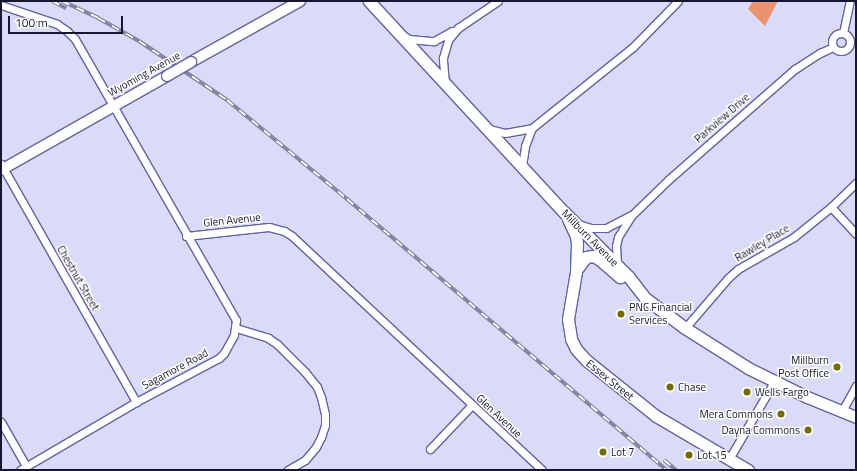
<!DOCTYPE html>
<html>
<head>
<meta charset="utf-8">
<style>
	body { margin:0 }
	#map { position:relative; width:857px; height:471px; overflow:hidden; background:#dadbf8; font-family:"Titillium Web",sans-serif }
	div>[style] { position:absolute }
	.green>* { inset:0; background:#e9936f }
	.roads { filter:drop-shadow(1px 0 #6362a0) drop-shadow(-1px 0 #6362a0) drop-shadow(0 1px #6362a0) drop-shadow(0 -1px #6362a0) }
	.street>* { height:7px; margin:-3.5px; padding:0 3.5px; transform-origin:3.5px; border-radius:3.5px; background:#fff }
	.street>.ring { margin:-3.5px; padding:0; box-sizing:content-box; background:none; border:7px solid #fff; border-radius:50% }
	.secondary>* { height:10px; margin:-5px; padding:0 5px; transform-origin:5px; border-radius:5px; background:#fff }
	.primary>* { height:11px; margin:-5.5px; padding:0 5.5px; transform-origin:5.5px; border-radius:5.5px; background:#fff }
	.rail>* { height:4px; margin-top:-2px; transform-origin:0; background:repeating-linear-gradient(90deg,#fff 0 8px,#7d7d98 0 16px); box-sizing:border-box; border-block:1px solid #7d7d98 }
	.bridges { filter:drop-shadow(1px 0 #6362a0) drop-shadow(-1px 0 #6362a0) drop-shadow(0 1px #6362a0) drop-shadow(0 -1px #6362a0) }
	.secondary-bridge>* { height:10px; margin:-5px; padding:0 5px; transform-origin:5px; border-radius:5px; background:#fff }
	.dots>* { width:11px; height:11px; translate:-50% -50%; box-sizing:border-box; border:2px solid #fff; border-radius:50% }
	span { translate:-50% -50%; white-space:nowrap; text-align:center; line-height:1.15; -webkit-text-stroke:3px #fff; paint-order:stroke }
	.street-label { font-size:11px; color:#17162f }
	.poi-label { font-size:11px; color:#17162f }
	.left { translate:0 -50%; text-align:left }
	.right { translate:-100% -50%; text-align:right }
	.frame { position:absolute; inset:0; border:2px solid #17162f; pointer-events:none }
	.scale { position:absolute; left:8px; top:16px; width:115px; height:18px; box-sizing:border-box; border:2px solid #17162f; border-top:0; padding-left:5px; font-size:12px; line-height:14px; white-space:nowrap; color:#17162f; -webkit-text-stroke:3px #fff; paint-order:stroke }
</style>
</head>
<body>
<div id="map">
	<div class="green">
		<div style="clip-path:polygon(753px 1px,778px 1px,765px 26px,748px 9px)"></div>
	</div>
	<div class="roads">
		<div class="street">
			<div style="left:1px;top:5px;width:59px;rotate:18.7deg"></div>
			<div style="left:57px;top:24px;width:12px;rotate:35deg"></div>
			<div style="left:67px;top:31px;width:11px;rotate:45deg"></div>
			<div style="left:75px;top:39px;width:324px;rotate:60.2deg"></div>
			<div style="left:236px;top:320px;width:15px;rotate:98deg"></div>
			<div style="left:234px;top:335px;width:21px;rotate:119deg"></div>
			<div style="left:224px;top:353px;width:7px;rotate:135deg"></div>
			<div style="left:219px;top:358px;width:94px;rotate:152.1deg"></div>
			<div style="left:136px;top:402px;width:134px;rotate:149.6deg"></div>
			<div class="ring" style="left:832px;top:33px;width:11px;height:11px"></div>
			<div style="left:843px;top:33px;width:33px;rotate:-78deg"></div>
			<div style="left:404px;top:36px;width:6px;rotate:31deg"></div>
			<div style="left:409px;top:39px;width:25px;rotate:5deg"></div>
			<div style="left:434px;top:41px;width:21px;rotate:-29deg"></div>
			<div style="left:445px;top:83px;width:25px;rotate:-95deg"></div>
			<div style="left:443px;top:58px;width:19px;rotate:-74deg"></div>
			<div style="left:448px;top:40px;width:16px;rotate:-50deg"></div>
			<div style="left:458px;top:28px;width:48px;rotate:-34deg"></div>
			<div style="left:489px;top:129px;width:16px;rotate:14deg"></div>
			<div style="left:505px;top:133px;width:27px;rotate:-10deg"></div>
			<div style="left:1px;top:164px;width:274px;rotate:60.4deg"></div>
			<div style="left:522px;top:166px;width:20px;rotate:-81deg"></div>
			<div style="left:525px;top:146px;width:19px;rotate:-69deg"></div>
			<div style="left:532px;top:128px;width:129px;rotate:-38.7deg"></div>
			<div style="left:633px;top:47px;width:64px;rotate:-45.6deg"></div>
			<div style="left:831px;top:207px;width:37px;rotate:47deg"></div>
			<div style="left:578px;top:224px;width:14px;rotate:17deg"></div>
			<div style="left:591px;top:228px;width:15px"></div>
			<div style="left:606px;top:228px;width:27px;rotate:-27deg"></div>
			<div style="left:186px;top:236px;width:83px;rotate:-6.2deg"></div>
			<div style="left:269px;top:227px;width:16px;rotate:15deg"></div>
			<div style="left:284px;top:231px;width:9px;rotate:32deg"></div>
			<div style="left:292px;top:236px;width:342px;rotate:43.1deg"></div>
			<div style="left:617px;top:264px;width:18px;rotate:-93deg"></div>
			<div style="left:616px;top:246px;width:9px;rotate:-77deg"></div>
			<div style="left:618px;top:237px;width:26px;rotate:-58deg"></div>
			<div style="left:632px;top:215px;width:50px;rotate:-44.2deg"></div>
			<div style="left:668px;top:180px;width:169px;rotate:-41.2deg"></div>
			<div style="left:795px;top:69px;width:30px;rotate:-33deg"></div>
			<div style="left:820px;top:53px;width:14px;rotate:-25deg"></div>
			<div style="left:236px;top:328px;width:34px;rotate:17deg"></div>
			<div style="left:268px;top:338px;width:11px;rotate:34deg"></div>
			<div style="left:277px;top:344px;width:40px;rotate:45deg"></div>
			<div style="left:305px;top:372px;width:19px;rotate:51deg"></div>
			<div style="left:317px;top:387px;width:11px;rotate:68deg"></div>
			<div style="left:321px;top:397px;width:17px;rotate:77deg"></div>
			<div style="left:325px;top:414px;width:11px;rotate:90deg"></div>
			<div style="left:325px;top:425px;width:13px;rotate:108deg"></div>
			<div style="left:321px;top:437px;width:11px;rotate:117deg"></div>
			<div style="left:316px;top:447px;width:17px;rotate:130deg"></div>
			<div style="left:305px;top:460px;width:20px;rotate:150deg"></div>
			<div style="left:685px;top:328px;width:66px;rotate:-49.3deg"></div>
			<div style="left:728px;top:278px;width:13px;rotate:-42deg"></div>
			<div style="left:738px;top:269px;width:64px;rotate:-29.7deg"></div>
			<div style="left:794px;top:237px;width:48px;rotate:-39deg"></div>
			<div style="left:831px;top:207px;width:35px;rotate:-44deg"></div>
			<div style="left:842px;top:411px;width:29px;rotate:-61deg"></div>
			<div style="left:1px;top:422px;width:51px;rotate:60.4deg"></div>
			<div style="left:430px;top:449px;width:59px;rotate:-46.4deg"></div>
			<div style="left:729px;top:459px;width:89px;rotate:-59.7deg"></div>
		</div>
		<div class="secondary">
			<div style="left:191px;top:62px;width:125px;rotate:-29.2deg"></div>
			<div style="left:1px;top:170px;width:191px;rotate:-29.5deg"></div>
		</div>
		<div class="primary">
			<div style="left:369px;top:1px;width:287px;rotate:47.3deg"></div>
			<div style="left:564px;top:212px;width:91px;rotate:45deg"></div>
			<div style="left:628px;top:276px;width:28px;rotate:52deg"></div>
			<div style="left:645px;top:298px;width:50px;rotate:36.9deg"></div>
			<div style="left:685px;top:328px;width:75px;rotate:32.4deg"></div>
			<div style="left:748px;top:368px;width:66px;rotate:26.2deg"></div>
			<div style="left:807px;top:397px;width:53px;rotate:22.2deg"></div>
			<div style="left:568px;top:219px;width:19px;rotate:65deg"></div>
			<div style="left:576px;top:236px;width:8px;rotate:83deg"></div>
			<div style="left:577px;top:244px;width:28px;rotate:92deg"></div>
			<div style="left:576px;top:272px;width:48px;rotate:99.7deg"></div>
			<div style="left:568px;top:319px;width:20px;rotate:81deg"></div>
			<div style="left:571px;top:339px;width:11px;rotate:63deg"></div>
			<div style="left:576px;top:349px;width:15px;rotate:48deg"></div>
			<div style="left:586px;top:360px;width:90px;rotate:38.7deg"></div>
			<div style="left:656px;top:416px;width:107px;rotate:30.4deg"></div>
			<div style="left:577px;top:269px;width:15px;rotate:-53deg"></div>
			<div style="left:586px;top:257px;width:7px;rotate:-8deg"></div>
			<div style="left:593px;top:256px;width:7px;rotate:27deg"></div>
			<div style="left:599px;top:259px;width:28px;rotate:41deg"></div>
		</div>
	</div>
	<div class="rail">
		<div style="left:52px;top:1px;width:16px;rotate:27deg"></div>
		<div style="left:62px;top:1px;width:40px;rotate:25deg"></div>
		<div style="left:98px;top:18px;width:47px;rotate:29.3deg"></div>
		<div style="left:139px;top:41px;width:106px;rotate:33.8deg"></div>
		<div style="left:227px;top:100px;width:156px;rotate:39.5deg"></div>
		<div style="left:347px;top:199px;width:419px;rotate:40.3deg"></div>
		<div style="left:664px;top:460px;width:16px;rotate:40deg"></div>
	</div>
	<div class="bridges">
		<div class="secondary-bridge">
			<div style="left:167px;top:76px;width:28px;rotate:-30deg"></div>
		</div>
	</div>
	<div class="dots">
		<div style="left:621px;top:314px;background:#736a02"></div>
		<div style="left:837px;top:367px;background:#736a02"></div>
		<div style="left:670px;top:387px;background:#736a02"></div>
		<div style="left:747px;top:392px;background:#736a02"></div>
		<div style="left:781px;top:414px;background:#736a02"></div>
		<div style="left:808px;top:430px;background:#736a02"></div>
		<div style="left:603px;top:452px;background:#736a02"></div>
		<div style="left:689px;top:455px;background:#736a02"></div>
	</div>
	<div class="street-label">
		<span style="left:144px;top:74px;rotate:-29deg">Wyoming Avenue</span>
		<span style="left:722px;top:118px;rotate:-41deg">Parkview Drive</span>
		<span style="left:232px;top:220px;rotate:-6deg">Glen Avenue</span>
		<span style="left:590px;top:238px;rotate:45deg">Millburn Avenue</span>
		<span style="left:762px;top:243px;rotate:-31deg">Rawley Place</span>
		<span style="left:78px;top:278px;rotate:60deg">Chestnut Street</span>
		<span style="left:175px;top:369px;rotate:-28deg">Sagamore Road</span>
		<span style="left:610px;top:380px;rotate:39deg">Essex Street</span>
		<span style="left:499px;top:416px;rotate:43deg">Glen Avenue</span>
	</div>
	<div class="poi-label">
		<span class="left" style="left:629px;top:314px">PNC Financial<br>Services</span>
		<span class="right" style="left:829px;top:367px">Millburn<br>Post Office</span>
		<span class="left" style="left:678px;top:387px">Chase</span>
		<span class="left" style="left:755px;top:392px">Wells Fargo</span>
		<span class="right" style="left:773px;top:414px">Mera Commons</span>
		<span class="right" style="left:800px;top:430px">Dayna Commons</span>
		<span class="left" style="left:611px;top:452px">Lot 7</span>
		<span class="left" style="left:697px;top:455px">Lot 15</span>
	</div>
	<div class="frame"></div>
	<div class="scale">100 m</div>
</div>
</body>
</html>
